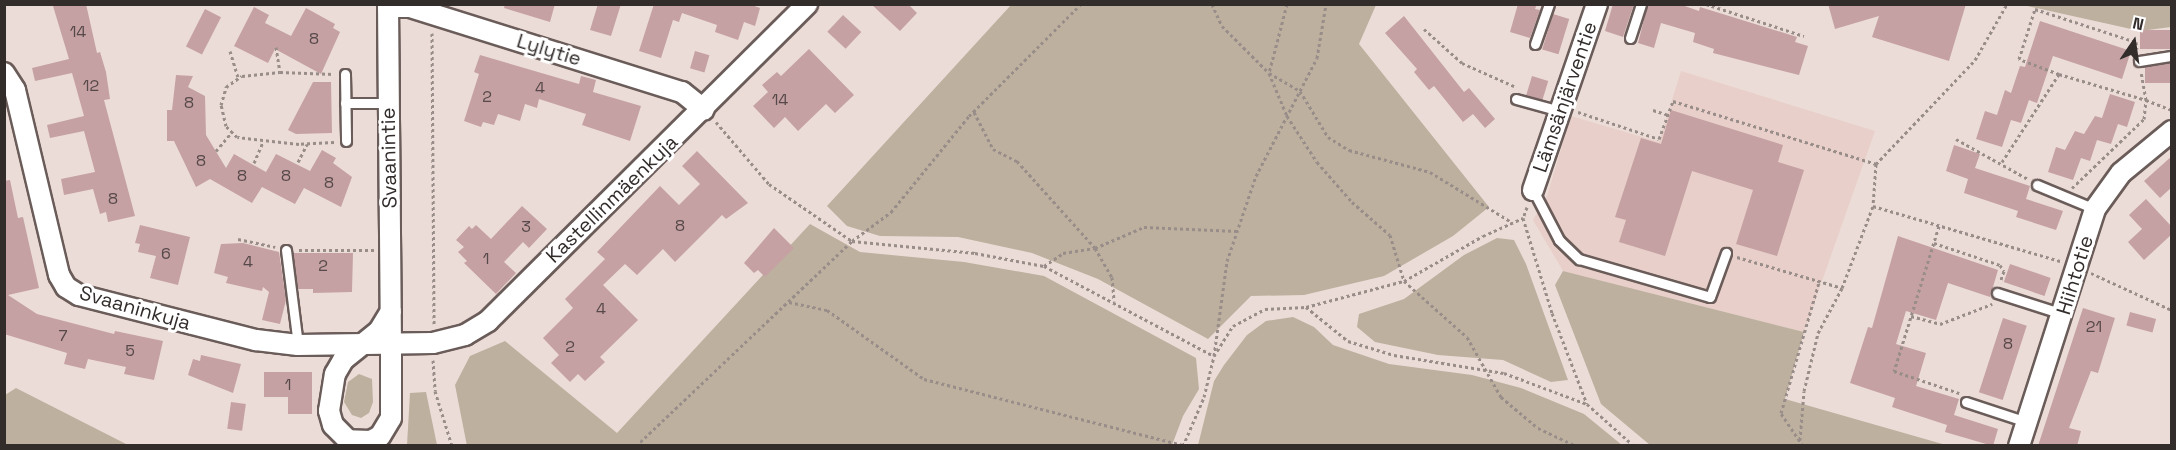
<!DOCTYPE html>
<html>
<head>
<meta charset="utf-8">
<style>
	body { margin:0 }
	#map { position:relative; width:2176px; height:450px; overflow:hidden; background:#ecdcd7; font-family:"Space Grotesk",sans-serif }
	div>[style] { position:absolute }
	.built>* { inset:0; background:#e8cfc9 }
	.green>* { inset:0; background:#bdb09f }
	.building>* { inset:0; background:#c5a1a3; transform-origin:0 0 }
	.path>* { height:3px; margin-top:-1.5px; transform-origin:0; background:repeating-linear-gradient(90deg,#988d89 0 3px,transparent 0 6px) }
	.roads { filter:drop-shadow(2px 0 #6a5c59) drop-shadow(-2px 0 #6a5c59) drop-shadow(0 2px #6a5c59) drop-shadow(0 -2px #6a5c59) }
	.lane>* { height:9px; margin:-4.5px; padding:0 4.5px; transform-origin:4.5px; border-radius:4.5px; background:#fff }
	.street>* { height:20px; margin:-10px; padding:0 10px; transform-origin:10px; border-radius:10px; background:#fff }
	span { translate:-50% -50%; white-space:nowrap; text-align:center; line-height:1.15; -webkit-text-stroke:6px #fff; paint-order:stroke }
	.number-label { font-size:16px; color:#574949 }
	.number-label span { -webkit-text-stroke-width:0 }
	.street-label { font-size:20px; color:#322c2b }
	.frame { position:absolute; inset:0; border:6px solid #322c2b; pointer-events:none }
	.north { position:absolute; left:2104px; top:12px; width:60px; height:60px; -webkit-text-stroke:4px #fff; paint-order:stroke; rotate:13deg; font-size:16px; font-weight:700; line-height:24px; text-align:center; color:#322c2b }
	.north::after { content:''; display:block; margin:auto; width:21px; height:27px; background:#322c2b; clip-path:polygon(50% 0,100% 100%,50% 72%,0 100%) }
</style>
</head>
<body>
<div id="map">
	<div class="built">
		<div style="clip-path:polygon(1681px 71px,1875px 131px,1804px 332px,1563px 271px,1533px 220px,1547px 196px,1571px 116px,1659px 142px)"></div>
	</div>
	<div class="green">
		<div style="clip-path:polygon(1376px 5px,1359px 44px,1489px 207px,1453px 236px,1384px 276px,1304px 295px,1251px 296px,1208px 339px,1098px 279px,1032px 253px,958px 237px,880px 236px,847px 226px,827px 206px,1011px 5px)"></div>
		<div style="clip-path:polygon(2023px 5px,2171px 5px,2171px 27px,2140px 31px)"></div>
		<div style="clip-path:polygon(810px 224px,860px 252px,964px 262px,1044px 276px,1196px 358px,1199px 389px,1183px 416px,1172px 445px,467px 446px,455px 385px,470px 356px,505px 341px,617px 433px)"></div>
		<div style="clip-path:polygon(1497px 238px,1514px 240px,1526px 264px,1568px 380px,1551px 382px,1503px 360px,1438px 355px,1375px 342px,1357px 327px,1359px 314px,1404px 299px,1464px 255px)"></div>
		<div style="clip-path:polygon(1563px 271px,1804px 332px,1785px 399px,1946px 445px,1650px 445px,1601px 404px,1555px 285px)"></div>
		<div style="clip-path:polygon(1293px 317px,1314px 327px,1333px 345px,1389px 364px,1472px 375px,1521px 388px,1584px 414px,1622px 445px,1198px 445px,1214px 381px,1224px 365px,1247px 335px,1266px 321px)"></div>
		<div style="clip-path:polygon(359px 374px,372px 379px,373px 402px,369px 413px,361px 418px,352px 415px,344px 402px,348px 382px)"></div>
		<div style="clip-path:polygon(16px 388px,128px 445px,5px 445px,5px 395px)"></div>
		<div style="clip-path:polygon(426px 392px,437px 445px,407px 445px,410px 393px)"></div>
	</div>
	<div class="building">
		<div style="clip-path:polygon(86px 4px,97px 53px,100px 52px,106px 72px,110px 99px,104px 100px,135px 216px,108px 222px,106px 212px,100px 214px,93px 189px,64px 195px,61px 179px,95px 172px,84px 131px,50px 138px,47px 125px,84px 116px,72px 73px,35px 81px,32px 68px,69px 59px,53px 6px)"></div>
		<div style="clip-path:polygon(505px 4px,555px 4px,550px 22px,504px 8px)"></div>
		<div style="clip-path:polygon(598px 4px,621px 4px,611px 36px,590px 30px)"></div>
		<div style="clip-path:polygon(654px 4px,749px 4px,760px 8px,755px 26px,744px 22px,738px 40px,715px 32px,717px 25px,682px 13px,679px 22px,673px 20px,661px 58px,639px 51px)"></div>
		<div style="clip-path:polygon(871px 4px,908px 4px,917px 13px,900px 31px)"></div>
		<div style="clip-path:polygon(1518px 4px,1537px 4px,1535px 9px,1540px 10px,1530px 38px,1510px 32px)"></div>
		<div style="clip-path:polygon(1613px 4px,1634px 4px,1623px 37px,1605px 31px)"></div>
		<div style="clip-path:polygon(1648px 4px,1679px 4px,1699px 11px,1700px 7px,1797px 37px,1795px 42px,1808px 46px,1799px 75px,1713px 53px,1714px 49px,1693px 42px,1695px 33px,1661px 23px,1654px 48px,1638px 43px)"></div>
		<div style="clip-path:polygon(1828px 4px,1966px 4px,1949px 61px,1872px 37px,1879px 16px,1835px 29px)"></div>
		<div style="clip-path:polygon(254px 7px,269px 15px,265px 23px,291px 36px,306px 8px,335px 24px,333px 28px,340px 32px,321px 74px,275px 49px,268px 63px,234px 46px)"></div>
		<div style="left:205px;top:9px;width:18px;height:42px;rotate:27deg"></div>
		<div style="left:1553px;top:14px;width:17px;height:37px;rotate:17deg"></div>
		<div style="left:843px;top:15px;width:25px;height:23px;rotate:43deg"></div>
		<div style="clip-path:polygon(1404px 16px,1464px 92px,1469px 88px,1495px 119px,1485px 128px,1473px 114px,1463px 122px,1434px 86px,1429px 90px,1414px 72px,1417px 69px,1385px 33px)"></div>
		<div style="clip-path:polygon(2040px 21px,2131px 51px,2122px 79px,2053px 56px,2037px 103px,2029px 100px,2021px 123px,2011px 120px,2002px 147px,1976px 139px,1985px 111px,1997px 115px,2005px 90px,2011px 93px,2020px 66px,2025px 67px)"></div>
		<div style="left:2172px;top:30px;width:19px;height:32px;rotate:90deg"></div>
		<div style="clip-path:polygon(809px 49px,854px 95px,835px 113px,826px 104px,798px 131px,785px 117px,774px 128px,753px 106px,768px 92px,762px 85px,777px 72px,781px 76px)"></div>
		<div style="left:695px;top:51px;width:15px;height:18px;rotate:16deg"></div>
		<div style="clip-path:polygon(480px 55px,579px 84px,581px 76px,596px 80px,593px 92px,641px 106px,630px 141px,582px 125px,586px 114px,539px 99px,537px 108px,525px 104px,520px 121px,498px 114px,494px 125px,483px 122px,481px 127px,464px 121px,479px 74px,474px 72px)"></div>
		<div style="left:2172px;top:63px;width:20px;height:27px;rotate:90deg"></div>
		<div style="clip-path:polygon(176px 75px,193px 76px,188px 87px,205px 96px,206px 135px,226px 168px,234px 154px,266px 172px,276px 154px,310px 171px,322px 150px,336px 158px,333px 163px,352px 177px,341px 207px,304px 188px,295px 204px,262px 187px,252px 203px,210px 179px,196px 187px,174px 141px,167px 141px,167px 110px,172px 110px)"></div>
		<div style="left:1532px;top:76px;width:17px;height:20px;rotate:17deg"></div>
		<div style="clip-path:polygon(313px 82px,331px 82px,332px 133px,296px 134px,288px 130px)"></div>
		<div style="clip-path:polygon(2110px 94px,2135px 102px,2127px 127px,2118px 124px,2111px 144px,2097px 140px,2090px 161px,2081px 158px,2073px 180px,2048px 172px,2056px 147px,2065px 150px,2075px 131px,2084px 134px,2095px 116px,2102px 118px)"></div>
		<div style="clip-path:polygon(1671px 110px,1783px 145px,1778px 162px,1804px 170px,1777px 256px,1736px 244px,1753px 190px,1692px 171px,1665px 256px,1619px 242px,1626px 220px,1615px 217px,1641px 138px,1661px 144px)"></div>
		<div style="clip-path:polygon(1954px 145px,1980px 154px,1975px 168px,2030px 186px,2026px 199px,2063px 211px,2056px 230px,2016px 217px,2018px 211px,1964px 193px,1968px 179px,1946px 171px)"></div>
		<div style="clip-path:polygon(697px 151px,748px 203px,726px 219px,722px 215px,675px 262px,663px 249px,637px 275px,625px 264px,603px 285px,638px 320px,600px 357px,605px 362px,585px 381px,578px 374px,570px 382px,551px 363px,559px 355px,543px 338px,573px 308px,565px 299px,605px 259px,597px 252px,660px 186px,679px 205px,700px 184px,682px 166px)"></div>
		<div style="clip-path:polygon(2172px 156px,2172px 187px,2160px 198px,2144px 181px)"></div>
		<div style="clip-path:polygon(10px 180px,18px 218px,23px 217px,39px 288px,8px 295px,37px 314px,114px 334px,115px 331px,163px 341px,154px 380px,124px 374px,126px 367px,88px 359px,85px 369px,64px 364px,67px 353px,4px 334px,4px 181px)"></div>
		<div style="clip-path:polygon(2146px 199px,2172px 227px,2172px 234px,2144px 260px,2128px 242px,2142px 229px,2129px 215px)"></div>
		<div style="clip-path:polygon(522px 206px,547px 229px,529px 248px,523px 242px,504px 262px,516px 273px,496px 294px,464px 263px,467px 261px,458px 252px,464px 247px,456px 240px,469px 226px,472px 229px,476px 225px,491px 239px)"></div>
		<div style="clip-path:polygon(140px 225px,190px 237px,178px 285px,150px 278px,156px 256px,138px 252px,140px 244px,135px 243px)"></div>
		<div style="clip-path:polygon(774px 228px,794px 248px,765px 277px,758px 270px,754px 273px,744px 263px)"></div>
		<div style="clip-path:polygon(1898px 236px,1998px 270px,1990px 297px,1948px 283px,1936px 320px,1906px 311px,1896px 344px,1926px 353px,1916px 386px,1959px 399px,1954px 415px,1998px 429px,1993px 446px,1945px 432px,1947px 425px,1892px 407px,1895px 398px,1850px 383px,1868px 327px,1872px 328px)"></div>
		<div style="clip-path:polygon(243px 243px,279px 252px,286px 300px,280px 324px,262px 320px,269px 292px,263px 287px,262px 291px,226px 283px,228px 277px,214px 273px,221px 244px)"></div>
		<div style="clip-path:polygon(293px 253px,353px 253px,352px 292px,313px 293px,313px 289px,298px 289px)"></div>
		<div style="left:2010px;top:264px;width:43px;height:19px;rotate:19deg"></div>
		<div style="clip-path:polygon(2083px 308px,2115px 318px,2098px 373px,2091px 371px,2069px 428px,2081px 431px,2077px 446px,2038px 446px)"></div>
		<div style="left:2130px;top:312px;width:27px;height:14px;rotate:15deg"></div>
		<div style="left:2003px;top:318px;width:25px;height:78px;rotate:18deg"></div>
		<div style="clip-path:polygon(201px 355px,241px 364px,233px 393px,188px 375px,193px 359px,200px 361px)"></div>
		<div style="clip-path:polygon(264px 372px,312px 372px,312px 414px,288px 414px,288px 397px,264px 397px)"></div>
		<div style="left:231px;top:402px;width:15px;height:27px;rotate:8deg"></div>
	</div>
	<div class="path">
		<div style="left:1212px;top:4px;width:24px;rotate:66deg"></div>
		<div style="left:1222px;top:26px;width:66px;rotate:45deg"></div>
		<div style="left:1269px;top:73px;width:47px;rotate:67.3deg"></div>
		<div style="left:1287px;top:116px;width:55px;rotate:56.9deg"></div>
		<div style="left:1317px;top:162px;width:53px;rotate:48.8deg"></div>
		<div style="left:1352px;top:202px;width:50px;rotate:41deg"></div>
		<div style="left:1390px;top:235px;width:48px;rotate:73.1deg"></div>
		<div style="left:1404px;top:281px;width:84px;rotate:41.6deg"></div>
		<div style="left:1467px;top:337px;width:69px;rotate:60.5deg"></div>
		<div style="left:1501px;top:397px;width:48px;rotate:40deg"></div>
		<div style="left:1538px;top:428px;width:42px;rotate:25.3deg"></div>
		<div style="left:1287px;top:4px;width:71px;rotate:104.6deg"></div>
		<div style="left:1269px;top:73px;width:36px;rotate:30deg"></div>
		<div style="left:1300px;top:91px;width:54px;rotate:58.7deg"></div>
		<div style="left:1328px;top:137px;width:25px;rotate:32deg"></div>
		<div style="left:1349px;top:150px;width:84px;rotate:15.2deg"></div>
		<div style="left:1430px;top:172px;width:97px;rotate:31.6deg"></div>
		<div style="left:1706px;top:4px;width:103px;rotate:18.1deg"></div>
		<div style="left:1424px;top:29px;width:51px;rotate:41.8deg"></div>
		<div style="left:1462px;top:63px;width:57px;rotate:23.9deg"></div>
		<div style="left:432px;top:33px;width:291px;rotate:89.6deg"></div>
		<div style="left:276px;top:47px;width:25px;rotate:81deg"></div>
		<div style="left:230px;top:51px;width:27px;rotate:73deg"></div>
		<div style="left:2059px;top:74px;width:91px;rotate:16.6deg"></div>
		<div style="left:2146px;top:100px;width:27px;rotate:-100deg"></div>
		<div style="left:1653px;top:110px;width:16px;rotate:18deg"></div>
		<div style="left:974px;top:112px;width:42px;rotate:62.8deg"></div>
		<div style="left:993px;top:149px;width:27px;rotate:27deg"></div>
		<div style="left:1017px;top:161px;width:117px;rotate:48.1deg"></div>
		<div style="left:1095px;top:248px;width:34px;rotate:60deg"></div>
		<div style="left:1112px;top:277px;width:24px;rotate:85deg"></div>
		<div style="left:1578px;top:112px;width:85px;rotate:18.4deg"></div>
		<div style="left:1659px;top:139px;width:40px;rotate:-69.8deg"></div>
		<div style="left:1673px;top:101px;width:213px;rotate:17.2deg"></div>
		<div style="left:1876px;top:164px;width:42px;rotate:94.1deg"></div>
		<div style="left:716px;top:122px;width:82px;rotate:49.5deg"></div>
		<div style="left:769px;top:184px;width:101px;rotate:34.5deg"></div>
		<div style="left:852px;top:241px;width:124px;rotate:5.6deg"></div>
		<div style="left:975px;top:253px;width:70px;rotate:10.7deg"></div>
		<div style="left:1044px;top:266px;width:192px;rotate:27.9deg"></div>
		<div style="left:1214px;top:356px;width:36px;rotate:-58deg"></div>
		<div style="left:1233px;top:326px;width:36px;rotate:-28deg"></div>
		<div style="left:1265px;top:309px;width:41px;rotate:-2.8deg"></div>
		<div style="left:1306px;top:307px;width:101px;rotate:-14.9deg"></div>
		<div style="left:1404px;top:281px;width:91px;rotate:-29.7deg"></div>
		<div style="left:1483px;top:236px;width:44px;rotate:-24.2deg"></div>
		<div style="left:1956px;top:139px;width:82px;rotate:29.1deg"></div>
		<div style="left:334px;top:142px;width:35px;rotate:177deg"></div>
		<div style="left:299px;top:144px;width:62px;rotate:-173.6deg"></div>
		<div style="left:237px;top:137px;width:16px;rotate:-135deg"></div>
		<div style="left:226px;top:126px;width:22px;rotate:-103deg"></div>
		<div style="left:221px;top:105px;width:19px;rotate:-74deg"></div>
		<div style="left:226px;top:87px;width:19px;rotate:-35deg"></div>
		<div style="left:242px;top:76px;width:38px;rotate:-6deg"></div>
		<div style="left:280px;top:72px;width:54px;rotate:2.1deg"></div>
		<div style="left:216px;top:151px;width:23px;rotate:-50deg"></div>
		<div style="left:298px;top:162px;width:20px;rotate:-63deg"></div>
		<div style="left:2002px;top:162px;width:105px;rotate:-57.1deg"></div>
		<div style="left:2059px;top:74px;width:43px;rotate:-159.4deg"></div>
		<div style="left:2019px;top:59px;width:52px;rotate:-72.3deg"></div>
		<div style="left:2035px;top:9px;width:106px;rotate:18.1deg"></div>
		<div style="left:2136px;top:42px;width:7px;rotate:82deg"></div>
		<div style="left:254px;top:163px;width:23px;rotate:-67deg"></div>
		<div style="left:1876px;top:164px;width:144px;rotate:-46.4deg"></div>
		<div style="left:1975px;top:60px;width:64px;rotate:-60.3deg"></div>
		<div style="left:2072px;top:188px;width:100px;rotate:-43.8deg"></div>
		<div style="left:2144px;top:119px;width:19px;rotate:-84deg"></div>
		<div style="left:2146px;top:100px;width:28px;rotate:21deg"></div>
		<div style="left:1527px;top:207px;width:12px;rotate:110deg"></div>
		<div style="left:1523px;top:218px;width:99px;rotate:73deg"></div>
		<div style="left:1552px;top:313px;width:97px;rotate:69deg"></div>
		<div style="left:1587px;top:404px;width:63px;rotate:41.8deg"></div>
		<div style="left:1939px;top:226px;width:152px;rotate:107.2deg"></div>
		<div style="left:1894px;top:371px;width:69px;rotate:18.7deg"></div>
		<div style="left:238px;top:239px;width:38px;rotate:12deg"></div>
		<div style="left:1934px;top:243px;width:70px;rotate:18.4deg"></div>
		<div style="left:2000px;top:265px;width:7px;rotate:56deg"></div>
		<div style="left:2004px;top:271px;width:12px;rotate:110deg"></div>
		<div style="left:299px;top:250px;width:75px"></div>
		<div style="left:1737px;top:257px;width:109px;rotate:16.4deg"></div>
		<div style="left:1842px;top:288px;width:88px;rotate:-69.3deg"></div>
		<div style="left:1873px;top:206px;width:195px;rotate:16.4deg"></div>
		<div style="left:1044px;top:266px;width:23px;rotate:-34deg"></div>
		<div style="left:1063px;top:253px;width:32px;rotate:-9deg"></div>
		<div style="left:1095px;top:248px;width:53px;rotate:-23.2deg"></div>
		<div style="left:1144px;top:227px;width:93px;rotate:2.5deg"></div>
		<div style="left:2091px;top:273px;width:89px;rotate:24.6deg"></div>
		<div style="left:789px;top:302px;width:39px;rotate:12deg"></div>
		<div style="left:827px;top:310px;width:119px;rotate:35.4deg"></div>
		<div style="left:924px;top:379px;width:271px;rotate:14.3deg"></div>
		<div style="left:1306px;top:307px;width:54px;rotate:39deg"></div>
		<div style="left:1348px;top:341px;width:48px;rotate:16.9deg"></div>
		<div style="left:1394px;top:355px;width:111px;rotate:9.3deg"></div>
		<div style="left:1504px;top:373px;width:89px;rotate:20.5deg"></div>
		<div style="left:1911px;top:316px;width:30px;rotate:15deg"></div>
		<div style="left:1940px;top:324px;width:56px;rotate:-21deg"></div>
		<div style="left:433px;top:360px;width:31px;rotate:86deg"></div>
		<div style="left:435px;top:391px;width:58px;rotate:72.8deg"></div>
		<div style="left:1800px;top:440px;width:49px;rotate:-85.3deg"></div>
		<div style="left:1804px;top:391px;width:60px;rotate:-76.4deg"></div>
		<div style="left:1818px;top:333px;width:51px;rotate:-61.9deg"></div>
		<div style="left:636px;top:446px;width:298px;rotate:-43.5deg"></div>
		<div style="left:852px;top:241px;width:49px;rotate:-36.6deg"></div>
		<div style="left:891px;top:212px;width:124px;rotate:-50.9deg"></div>
		<div style="left:969px;top:116px;width:158px;rotate:-45deg"></div>
		<div style="left:1183px;top:446px;width:53px;rotate:-66.8deg"></div>
		<div style="left:1204px;top:397px;width:42px;rotate:-76.3deg"></div>
		<div style="left:1214px;top:356px;width:96px;rotate:-82.2deg"></div>
		<div style="left:1227px;top:261px;width:90px;rotate:-71.2deg"></div>
		<div style="left:1256px;top:176px;width:133px;rotate:-62.7deg"></div>
		<div style="left:1317px;top:58px;width:55px;rotate:-80.5deg"></div>
		<div style="left:1803px;top:446px;width:40px;rotate:-124deg"></div>
		<div style="left:1781px;top:413px;width:136px;rotate:-73.8deg"></div>
	</div>
	<div class="roads">
		<div class="lane">
			<div style="left:1630px;top:38px;width:36px;rotate:-72deg"></div>
			<div style="left:1535px;top:44px;width:42px;rotate:-70.7deg"></div>
			<div style="left:2139px;top:61px;width:33px;rotate:-9deg"></div>
			<div style="left:345px;top:74px;width:67px;rotate:89.1deg"></div>
			<div style="left:1516px;top:99px;width:46px;rotate:15.3deg"></div>
			<div style="left:345px;top:103px;width:44px"></div>
			<div style="left:2037px;top:185px;width:63px;rotate:22.5deg"></div>
			<div style="left:1533px;top:190px;width:56px;rotate:62.5deg"></div>
			<div style="left:1559px;top:240px;width:28px;rotate:44deg"></div>
			<div style="left:1579px;top:259px;width:136px;rotate:16.2deg"></div>
			<div style="left:1710px;top:297px;width:47px;rotate:-70deg"></div>
			<div style="left:286px;top:250px;width:96px;rotate:82.8deg"></div>
			<div style="left:1997px;top:293px;width:69px;rotate:17.7deg"></div>
			<div style="left:1966px;top:402px;width:64px;rotate:18.2deg"></div>
		</div>
		<div class="street">
			<div style="left:388px;top:4px;width:340px;rotate:89.5deg"></div>
			<div style="left:391px;top:344px;width:74px;rotate:90deg"></div>
			<div style="left:391px;top:418px;width:21px;rotate:121deg"></div>
			<div style="left:380px;top:436px;width:10px;rotate:151deg"></div>
			<div style="left:371px;top:441px;width:23px;rotate:-178deg"></div>
			<div style="left:348px;top:440px;width:21px;rotate:-135deg"></div>
			<div style="left:333px;top:425px;width:15px;rotate:-106deg"></div>
			<div style="left:329px;top:411px;width:37px;rotate:-81deg"></div>
			<div style="left:335px;top:374px;width:16px;rotate:-60deg"></div>
			<div style="left:343px;top:360px;width:46px;rotate:-38.9deg"></div>
			<div style="left:379px;top:331px;width:23px;rotate:-59deg"></div>
			<div style="left:388px;top:7px;width:22px"></div>
			<div style="left:410px;top:7px;width:285px;rotate:17.4deg"></div>
			<div style="left:682px;top:92px;width:28px;rotate:39deg"></div>
			<div style="left:4px;top:73px;width:20px;rotate:57deg"></div>
			<div style="left:15px;top:90px;width:190px;rotate:76.6deg"></div>
			<div style="left:59px;top:275px;width:14px;rotate:60deg"></div>
			<div style="left:66px;top:287px;width:15px;rotate:32deg"></div>
			<div style="left:79px;top:295px;width:183px;rotate:14.3deg"></div>
			<div style="left:256px;top:340px;width:42px;rotate:6.8deg"></div>
			<div style="left:298px;top:345px;width:135px;rotate:-0.8deg"></div>
			<div style="left:433px;top:343px;width:33px;rotate:-14deg"></div>
			<div style="left:465px;top:335px;width:27px;rotate:-31deg"></div>
			<div style="left:488px;top:321px;width:450px;rotate:-44.8deg"></div>
			<div style="left:1533px;top:190px;width:197px;rotate:-71deg"></div>
			<div style="left:2019px;top:446px;width:249px;rotate:-72.2deg"></div>
			<div style="left:2095px;top:209px;width:44px;rotate:-54.2deg"></div>
			<div style="left:2121px;top:173px;width:66px;rotate:-39.5deg"></div>
		</div>
	</div>
	<div class="number-label">
		<span style="left:78px;top:32px">14</span>
		<span style="left:314px;top:39px">8</span>
		<span style="left:91px;top:86px">12</span>
		<span style="left:540px;top:88px">4</span>
		<span style="left:487px;top:97px">2</span>
		<span style="left:780px;top:100px">14</span>
		<span style="left:189px;top:103px">8</span>
		<span style="left:201px;top:161px">8</span>
		<span style="left:242px;top:176px">8</span>
		<span style="left:286px;top:176px">8</span>
		<span style="left:329px;top:183px">8</span>
		<span style="left:113px;top:199px">8</span>
		<span style="left:680px;top:226px">8</span>
		<span style="left:526px;top:227px">3</span>
		<span style="left:166px;top:254px">6</span>
		<span style="left:486px;top:259px">1</span>
		<span style="left:248px;top:262px">4</span>
		<span style="left:323px;top:266px">2</span>
		<span style="left:601px;top:309px">4</span>
		<span style="left:2094px;top:327px">21</span>
		<span style="left:63px;top:336px">7</span>
		<span style="left:2008px;top:344px">8</span>
		<span style="left:570px;top:347px">2</span>
		<span style="left:130px;top:351px">5</span>
		<span style="left:288px;top:385px">1</span>
	</div>
	<div class="street-label">
		<span style="left:549px;top:50px;rotate:17deg">Lylytie</span>
		<span style="left:1565px;top:97px;rotate:-71deg">Lämsänjärventie</span>
		<span style="left:389px;top:158px;rotate:-91deg">Svaanintie</span>
		<span style="left:612px;top:199px;rotate:-44deg">Kastellinmäenkuja</span>
		<span style="left:2075px;top:275px;rotate:-73deg">Hiihtotie</span>
		<span style="left:135px;top:308px;rotate:16deg">Svaaninkuja</span>
	</div>
	<div class="frame"></div>
	<div class="north">N</div>
</div>
</body>
</html>
